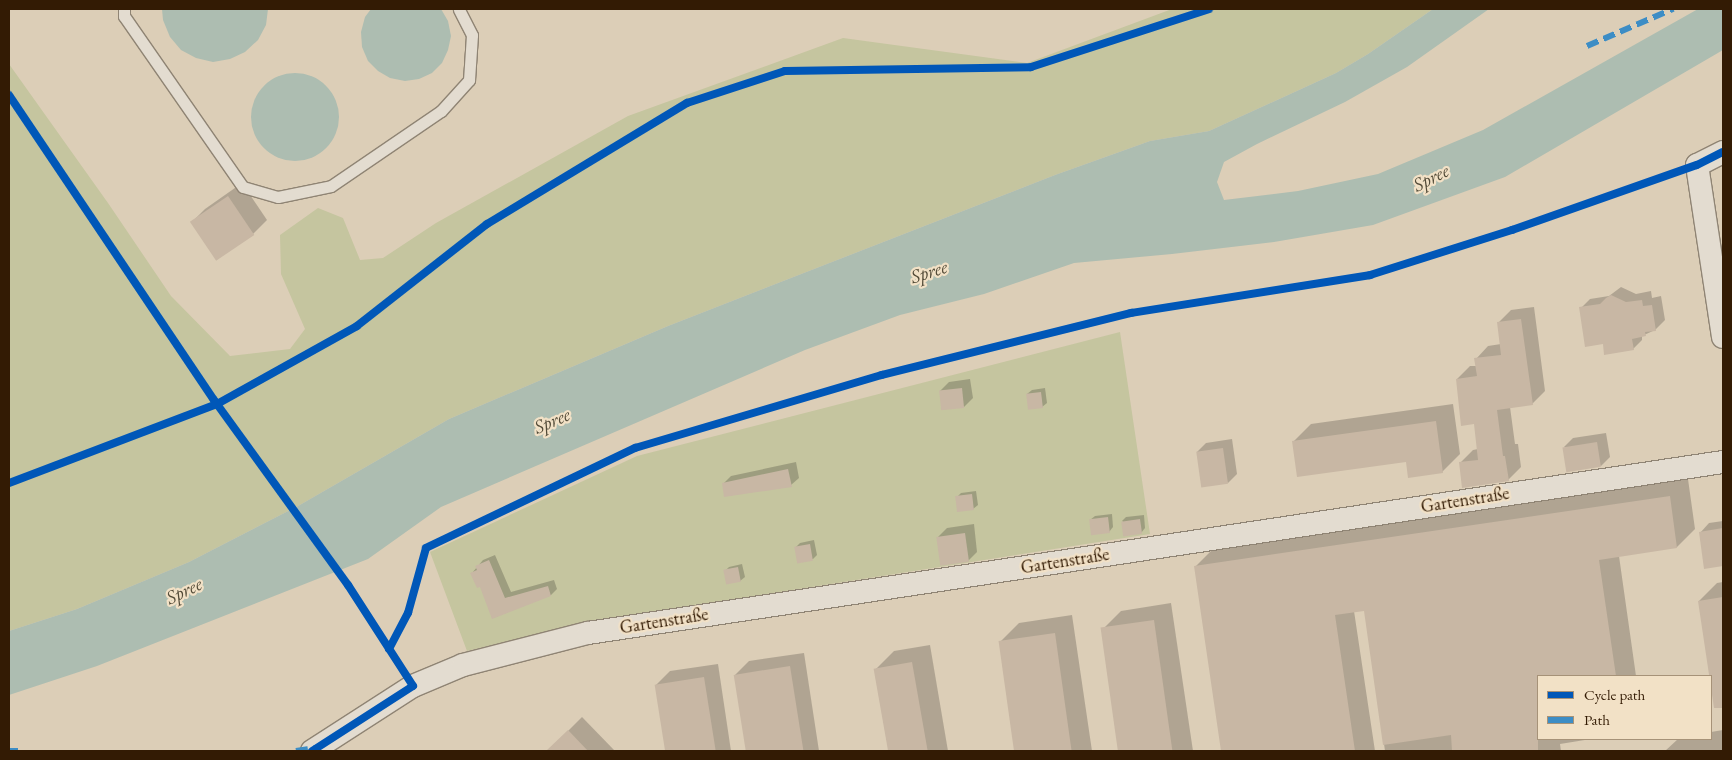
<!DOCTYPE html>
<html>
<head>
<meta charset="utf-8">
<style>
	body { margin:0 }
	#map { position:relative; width:1732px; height:760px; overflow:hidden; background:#dcceb7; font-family:"EB Garamond",serif }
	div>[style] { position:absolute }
	.green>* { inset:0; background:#c5c59f }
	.water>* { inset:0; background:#adbdb1 }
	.round { border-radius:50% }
	.shadow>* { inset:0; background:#0003 }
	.building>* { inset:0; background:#c8b7a4; transform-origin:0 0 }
	.roads { filter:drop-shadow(1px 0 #8f8474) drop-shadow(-1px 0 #8f8474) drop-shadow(0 1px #8f8474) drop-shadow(0 -1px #8f8474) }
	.lane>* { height:11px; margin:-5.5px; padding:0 5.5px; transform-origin:5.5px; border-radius:5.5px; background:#e3dcd0 }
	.street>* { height:22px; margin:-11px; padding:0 11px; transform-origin:11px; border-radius:11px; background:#e3dcd0 }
	.quiet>* { height:6px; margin-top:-3px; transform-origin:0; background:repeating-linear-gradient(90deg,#3d8dc5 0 12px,transparent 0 18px) }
	.cycleway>* { height:8px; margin:-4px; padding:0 4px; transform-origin:4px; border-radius:4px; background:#0057b8 }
	span { translate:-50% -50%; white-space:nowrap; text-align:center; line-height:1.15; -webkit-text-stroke:4.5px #f2e1c6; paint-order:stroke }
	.street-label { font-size:18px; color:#331b04 }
	.water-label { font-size:19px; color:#524a37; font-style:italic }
	.frame { position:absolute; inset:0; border:10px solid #331b04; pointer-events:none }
	.legend { position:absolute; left:1537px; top:675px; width:175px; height:65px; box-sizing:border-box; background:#f2e1c6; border:1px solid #a69278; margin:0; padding:6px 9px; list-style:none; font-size:15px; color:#331b04 }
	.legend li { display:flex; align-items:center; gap:10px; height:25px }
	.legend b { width:25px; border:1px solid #a69278 }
</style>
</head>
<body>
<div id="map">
	<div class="green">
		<div style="clip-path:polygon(1172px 9px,1433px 9px,1368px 54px,1336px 73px,1209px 131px,1150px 141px,1055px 175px,668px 326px,449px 419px,298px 506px,189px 562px,77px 609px,9px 631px,9px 64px,108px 203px,171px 296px,230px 356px,290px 349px,305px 329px,281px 274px,280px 235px,318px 208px,343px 218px,360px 260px,383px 258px,436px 223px,628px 116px,843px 38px,1027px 63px)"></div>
		<div style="clip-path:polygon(1120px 332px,1150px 534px,588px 622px,467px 651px,430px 552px,637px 456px)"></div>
	</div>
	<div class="water">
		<div style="clip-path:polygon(162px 9px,268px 9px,266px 25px,258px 40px,245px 52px,230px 59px,213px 62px,196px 58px,181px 50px,170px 37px,163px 20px)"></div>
		<div style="clip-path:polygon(371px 9px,441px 9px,448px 21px,451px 36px,448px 50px,442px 63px,432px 73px,419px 79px,405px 81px,390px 78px,378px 71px,368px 61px,362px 47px,361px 32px,365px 17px)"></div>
		<div style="clip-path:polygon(1433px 9px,1489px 9px,1407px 67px,1345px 102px,1257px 144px,1224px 162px,1217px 182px,1224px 200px,1298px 191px,1378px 174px,1483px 130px,1698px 9px,1723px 9px,1723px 50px,1505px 177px,1373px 225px,1274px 242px,1172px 254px,1074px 263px,984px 294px,900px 315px,805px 350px,441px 507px,368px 559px,97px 666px,9px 695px,9px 631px,77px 609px,189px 562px,298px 506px,449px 419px,668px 326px,1055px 175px,1150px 141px,1209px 131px,1336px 73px,1368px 54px)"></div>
		<div class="round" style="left:251px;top:73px;width:88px;height:88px"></div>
	</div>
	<div class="shadow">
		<div style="clip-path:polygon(242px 183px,267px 220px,253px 234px,217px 259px,192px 222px,205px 209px)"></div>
		<div style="clip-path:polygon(1621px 287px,1636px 294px,1651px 291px,1652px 298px,1661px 296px,1665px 320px,1655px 330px,1642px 336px,1642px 340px,1633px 349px,1604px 343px,1581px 308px,1590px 299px,1609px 296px)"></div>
		<div style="clip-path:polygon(1534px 307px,1545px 391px,1532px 404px,1510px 407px,1515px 444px,1518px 444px,1521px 467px,1508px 480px,1460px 463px,1473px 450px,1478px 449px,1475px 423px,1457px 379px,1470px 366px,1476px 366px,1476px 359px,1488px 346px,1501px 344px,1498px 323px,1511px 310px)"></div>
		<div style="clip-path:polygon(970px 379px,973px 398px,964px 407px,940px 391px,949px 382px)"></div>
		<div style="clip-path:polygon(1045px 388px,1047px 403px,1042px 407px,1027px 394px,1032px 390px)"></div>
		<div style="clip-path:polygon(1453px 404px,1460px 454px,1442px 472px,1407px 460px,1293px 442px,1311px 424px)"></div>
		<div style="clip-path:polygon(1606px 433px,1610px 457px,1601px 466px,1564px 447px,1573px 438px)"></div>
		<div style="clip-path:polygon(1232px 439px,1237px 474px,1228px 483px,1197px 452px,1206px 443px)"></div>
		<div style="clip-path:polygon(796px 462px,799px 478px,791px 485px,723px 484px,731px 476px)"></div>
		<div style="clip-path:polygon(1688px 479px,1695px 529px,1677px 547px,1619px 556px,1636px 676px,1538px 676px,1538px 739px,1591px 739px,1560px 744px,1561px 751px,1385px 751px,1365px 610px,1354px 611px,1375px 751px,1222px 751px,1196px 566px,1214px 548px)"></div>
		<div style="clip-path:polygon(976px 491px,978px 505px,973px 509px,957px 497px,961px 493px)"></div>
		<div style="clip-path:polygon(1112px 514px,1113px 527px,1109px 532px,1090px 520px,1095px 516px)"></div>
		<div style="clip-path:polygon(1144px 515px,1145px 528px,1141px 533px,1122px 521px,1126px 517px)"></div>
		<div style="clip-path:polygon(1723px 521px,1723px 565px,1705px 567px,1700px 533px,1709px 523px)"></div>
		<div style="clip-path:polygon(974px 524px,977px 552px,968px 561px,938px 537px,947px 528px)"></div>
		<div style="clip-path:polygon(814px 540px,817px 555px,813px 559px,798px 562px,796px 547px,800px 543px)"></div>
		<div style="clip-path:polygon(495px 555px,511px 592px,554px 580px,557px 589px,551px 595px,493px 618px,480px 585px,472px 573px,483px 560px)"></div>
		<div style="clip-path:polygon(742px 564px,745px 577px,740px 581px,725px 571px,729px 567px)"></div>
		<div style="clip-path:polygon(1723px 582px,1723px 703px,1715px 704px,1699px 601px,1717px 583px)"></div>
		<div style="clip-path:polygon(1171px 603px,1193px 751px,1121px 751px,1103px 629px,1121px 611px)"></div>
		<div style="clip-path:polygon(1072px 615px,1092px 751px,1017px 751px,1001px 641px,1019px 623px)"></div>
		<div style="clip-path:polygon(930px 645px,948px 751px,890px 751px,876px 669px,894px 651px)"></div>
		<div style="clip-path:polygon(804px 653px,819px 751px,747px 751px,735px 675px,749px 661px)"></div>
		<div style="clip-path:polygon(718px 664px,731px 751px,666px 751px,656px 685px,670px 671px)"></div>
		<div style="clip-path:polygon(582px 717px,615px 751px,548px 751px)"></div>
		<div style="clip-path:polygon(1723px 730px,1723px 751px,1665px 751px,1678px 739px,1711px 739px,1711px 732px)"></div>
	</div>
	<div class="building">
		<div style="left:228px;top:196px;width:47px;height:46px;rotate:56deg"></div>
		<div style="clip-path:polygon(1611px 295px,1626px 302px,1642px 300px,1643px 306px,1652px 305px,1656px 331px,1645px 332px,1646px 336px,1632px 339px,1634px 350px,1604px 355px,1603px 344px,1585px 347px,1579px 307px,1600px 304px,1606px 298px)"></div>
		<div style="clip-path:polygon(1521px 319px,1533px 405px,1497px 410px,1503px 456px,1505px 456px,1509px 481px,1462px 488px,1459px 462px,1478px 460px,1474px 424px,1461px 426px,1456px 379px,1477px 376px,1474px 358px,1501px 355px,1497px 322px)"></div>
		<div style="left:962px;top:388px;width:20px;height:23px;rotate:84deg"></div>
		<div style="left:1041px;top:392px;width:16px;height:15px;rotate:83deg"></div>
		<div style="clip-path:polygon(1436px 421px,1443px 473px,1408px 478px,1406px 462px,1297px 477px,1292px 441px)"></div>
		<div style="left:1597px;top:442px;width:25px;height:35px;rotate:81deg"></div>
		<div style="left:1223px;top:448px;width:36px;height:27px;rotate:82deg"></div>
		<div style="clip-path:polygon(788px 469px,792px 487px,724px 497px,722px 483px)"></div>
		<div style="left:972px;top:494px;width:16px;height:17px;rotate:83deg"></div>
		<div style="clip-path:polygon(1670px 496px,1677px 548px,1599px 560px,1616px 676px,1538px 676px,1538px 751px,1452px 751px,1451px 735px,1383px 745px,1364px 611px,1335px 615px,1355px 751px,1221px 751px,1194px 566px)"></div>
		<div style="left:1108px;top:517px;width:16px;height:19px;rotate:83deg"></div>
		<div style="left:1140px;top:519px;width:15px;height:19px;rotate:82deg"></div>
		<div style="clip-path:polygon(1723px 528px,1723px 566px,1704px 569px,1699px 532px)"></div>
		<div style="left:965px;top:533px;width:29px;height:29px;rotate:82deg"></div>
		<div style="left:810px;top:544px;width:17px;height:16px;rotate:80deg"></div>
		<div style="clip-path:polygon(489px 560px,505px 598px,548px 586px,551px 596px,492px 619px,480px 587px,477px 588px,470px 573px,477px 570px,475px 566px)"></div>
		<div style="left:738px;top:567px;width:15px;height:15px;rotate:79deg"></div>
		<div style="clip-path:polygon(1723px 597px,1723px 708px,1714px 708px,1698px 601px)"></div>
		<div style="left:1154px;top:620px;width:132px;height:54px;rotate:82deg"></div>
		<div style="left:1055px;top:633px;width:119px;height:57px;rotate:82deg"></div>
		<div style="left:912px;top:662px;width:90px;height:39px;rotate:80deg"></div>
		<div style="left:790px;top:666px;width:86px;height:57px;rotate:81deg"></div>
		<div style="left:704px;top:677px;width:75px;height:50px;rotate:81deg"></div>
		<div style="clip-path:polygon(568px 730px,588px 751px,546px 751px)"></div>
	</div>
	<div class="roads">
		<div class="lane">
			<div style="left:124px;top:9px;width:7px;rotate:90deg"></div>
			<div style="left:124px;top:16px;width:208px;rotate:55.2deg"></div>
			<div style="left:243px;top:187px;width:36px;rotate:16deg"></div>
			<div style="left:278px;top:197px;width:54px;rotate:-11.7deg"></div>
			<div style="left:331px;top:186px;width:133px;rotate:-34.3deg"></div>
			<div style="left:441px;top:111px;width:42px;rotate:-47.9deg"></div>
			<div style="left:469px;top:80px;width:45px;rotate:-86.2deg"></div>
			<div style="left:472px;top:35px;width:29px;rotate:-117deg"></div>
		</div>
		<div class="street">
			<div style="left:1723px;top:152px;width:29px;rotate:153deg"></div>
			<div style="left:1697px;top:165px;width:174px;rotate:81.4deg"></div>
			<div style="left:312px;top:751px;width:120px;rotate:-32.8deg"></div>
			<div style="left:413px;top:686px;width:54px;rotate:-22.8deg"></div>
			<div style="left:463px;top:665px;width:129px;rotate:-14.4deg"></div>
			<div style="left:588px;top:633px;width:1148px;rotate:-8.57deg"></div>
		</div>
	</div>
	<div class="quiet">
		<div style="left:1587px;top:46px;width:94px;rotate:-23.3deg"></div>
		<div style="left:9px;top:751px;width:9px"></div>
		<div style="left:296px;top:751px;width:20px;rotate:-9deg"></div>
	</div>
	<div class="cycleway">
		<div style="left:9px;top:95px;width:367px;rotate:56.1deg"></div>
		<div style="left:214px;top:400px;width:228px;rotate:54.1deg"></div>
		<div style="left:348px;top:585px;width:120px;rotate:57.2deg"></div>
		<div style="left:413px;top:686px;width:120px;rotate:147.2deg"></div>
		<div style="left:9px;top:483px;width:222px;rotate:-20.8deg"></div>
		<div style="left:217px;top:404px;width:160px;rotate:-29.1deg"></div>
		<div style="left:357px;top:326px;width:165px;rotate:-38.1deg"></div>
		<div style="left:487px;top:224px;width:234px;rotate:-31.2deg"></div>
		<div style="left:687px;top:103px;width:103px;rotate:-18.1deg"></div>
		<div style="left:785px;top:71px;width:246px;rotate:-0.9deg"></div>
		<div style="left:1031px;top:67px;width:187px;rotate:-18deg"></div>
		<div style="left:389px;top:649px;width:41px;rotate:-62.2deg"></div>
		<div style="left:408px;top:613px;width:67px;rotate:-74.5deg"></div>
		<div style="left:426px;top:548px;width:232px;rotate:-25.6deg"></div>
		<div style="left:635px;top:448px;width:258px;rotate:-16.5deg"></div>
		<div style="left:882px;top:375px;width:257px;rotate:-14deg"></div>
		<div style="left:1131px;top:313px;width:242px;rotate:-9deg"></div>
		<div style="left:1370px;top:275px;width:149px;rotate:-17.6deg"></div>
		<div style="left:1512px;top:230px;width:196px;rotate:-19.4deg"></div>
		<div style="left:1697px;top:165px;width:29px;rotate:-27deg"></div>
	</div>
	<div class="street-label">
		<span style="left:1465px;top:500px;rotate:-9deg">Gartenstraße</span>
		<span style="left:1065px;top:561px;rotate:-9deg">Gartenstraße</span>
		<span style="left:664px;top:621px;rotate:-9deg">Gartenstraße</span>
	</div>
	<div class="water-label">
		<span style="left:1431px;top:178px;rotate:-27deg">Spree</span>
		<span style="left:929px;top:272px;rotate:-18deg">Spree</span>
		<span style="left:552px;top:421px;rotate:-23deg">Spree</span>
		<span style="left:184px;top:591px;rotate:-26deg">Spree</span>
	</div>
	<div class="frame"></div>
	<ul class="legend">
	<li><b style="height:6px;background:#0057b8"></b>Cycle path</li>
	<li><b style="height:6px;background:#3d8dc5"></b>Path</li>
	</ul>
</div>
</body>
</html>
